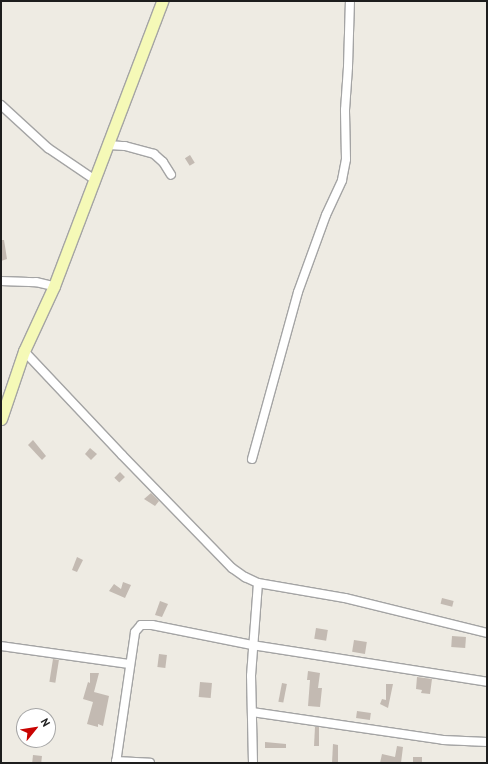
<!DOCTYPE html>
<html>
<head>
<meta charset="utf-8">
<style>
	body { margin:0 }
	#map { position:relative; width:488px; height:764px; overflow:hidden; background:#eeebe3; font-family:"PT Sans",sans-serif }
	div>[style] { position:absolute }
	.building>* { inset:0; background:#c3bab2; transform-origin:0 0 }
	.roads { filter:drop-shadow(1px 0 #a4a4a4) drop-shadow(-1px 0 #a4a4a4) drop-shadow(0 1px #a4a4a4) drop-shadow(0 -1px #a4a4a4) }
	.street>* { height:8px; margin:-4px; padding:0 4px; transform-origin:4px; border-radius:4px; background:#fff }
	.secondary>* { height:11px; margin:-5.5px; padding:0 5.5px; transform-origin:5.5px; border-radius:5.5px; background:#f5f9b7 }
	span { translate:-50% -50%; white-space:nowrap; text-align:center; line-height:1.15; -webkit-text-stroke:4px #fff; paint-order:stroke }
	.frame { position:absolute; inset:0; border:2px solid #1d1d1d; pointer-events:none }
	.north { position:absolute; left:16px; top:708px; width:40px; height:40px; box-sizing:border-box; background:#fff; border:1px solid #a5a5a5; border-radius:50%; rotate:60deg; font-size:11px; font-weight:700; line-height:16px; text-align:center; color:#1d1d1d }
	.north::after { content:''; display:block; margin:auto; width:14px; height:18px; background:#c90402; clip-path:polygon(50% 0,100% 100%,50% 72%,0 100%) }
</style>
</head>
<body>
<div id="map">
	<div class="building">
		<div style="left:190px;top:155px;width:9px;height:6px;rotate:58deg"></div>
		<div style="clip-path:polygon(1px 240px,4px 240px,7px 259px,1px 261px)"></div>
		<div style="clip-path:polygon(33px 440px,46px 456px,42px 460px,28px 445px)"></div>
		<div style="clip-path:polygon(90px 448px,97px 454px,91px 460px,85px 454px)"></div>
		<div style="left:120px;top:472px;width:7px;height:8px;rotate:45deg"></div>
		<div style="clip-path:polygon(151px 493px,159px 501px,155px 506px,144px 499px)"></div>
		<div style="clip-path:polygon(77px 557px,83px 560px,77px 572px,72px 570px)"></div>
		<div style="clip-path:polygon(123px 582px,131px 585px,125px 598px,109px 591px,114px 584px,121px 589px)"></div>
		<div style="left:442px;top:598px;width:12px;height:6px;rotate:14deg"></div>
		<div style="clip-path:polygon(160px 601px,168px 604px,162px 617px,155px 615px)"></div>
		<div style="left:316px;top:628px;width:12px;height:11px;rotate:9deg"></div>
		<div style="left:452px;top:636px;width:14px;height:11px;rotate:4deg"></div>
		<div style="left:354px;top:640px;width:13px;height:12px;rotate:9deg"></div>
		<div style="left:159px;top:654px;width:8px;height:13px;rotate:7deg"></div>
		<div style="left:53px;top:659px;width:6px;height:23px;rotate:9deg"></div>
		<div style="clip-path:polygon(308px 671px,320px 673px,318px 688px,322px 688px,320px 707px,308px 706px,310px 680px,307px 680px)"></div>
		<div style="clip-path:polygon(90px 673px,99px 673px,94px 692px,109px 696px,103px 726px,98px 724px,98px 727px,87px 724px,93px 702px,83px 699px,88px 682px,90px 683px)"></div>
		<div style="clip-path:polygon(417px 677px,432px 679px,430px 694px,421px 693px,422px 690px,416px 689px)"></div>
		<div style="left:200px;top:682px;width:12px;height:15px;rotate:5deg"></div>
		<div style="left:282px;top:683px;width:5px;height:19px;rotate:11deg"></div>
		<div style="clip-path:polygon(386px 684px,393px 684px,388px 708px,380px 704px,382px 699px,386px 700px)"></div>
		<div style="left:357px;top:711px;width:14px;height:7px;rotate:8deg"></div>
		<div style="clip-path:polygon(315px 727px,319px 727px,319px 746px,314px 746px)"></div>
		<div style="clip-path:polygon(265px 742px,286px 744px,286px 748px,265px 748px)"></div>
		<div style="clip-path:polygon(333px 744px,338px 745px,338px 763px,332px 763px)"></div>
		<div style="clip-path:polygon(397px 746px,403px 747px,401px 763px,380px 763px,382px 754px,395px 757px)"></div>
		<div style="left:33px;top:755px;width:9px;height:8px;rotate:6deg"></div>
		<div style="left:413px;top:757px;width:9px;height:6px"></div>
	</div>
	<div class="roads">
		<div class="street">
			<div style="left:1px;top:105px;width:64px;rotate:42.5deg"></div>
			<div style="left:48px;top:148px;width:57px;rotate:34.2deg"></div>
			<div style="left:109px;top:145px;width:16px;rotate:4deg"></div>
			<div style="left:125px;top:146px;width:30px;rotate:15deg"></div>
			<div style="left:154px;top:154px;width:12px;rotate:42deg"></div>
			<div style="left:163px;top:162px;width:15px;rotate:58deg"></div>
			<div style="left:1px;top:281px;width:35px;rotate:2deg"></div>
			<div style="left:36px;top:282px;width:18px;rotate:13deg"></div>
			<div style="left:24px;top:351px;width:143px;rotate:46.7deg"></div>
			<div style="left:122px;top:455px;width:158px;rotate:45.8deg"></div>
			<div style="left:232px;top:568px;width:16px;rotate:35deg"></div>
			<div style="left:245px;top:577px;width:14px;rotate:25deg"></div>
			<div style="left:258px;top:583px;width:88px;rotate:9.8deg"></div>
			<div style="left:345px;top:598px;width:146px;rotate:13.8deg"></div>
			<div style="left:252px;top:459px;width:173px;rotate:-74.6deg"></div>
			<div style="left:298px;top:292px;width:82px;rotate:-70deg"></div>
			<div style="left:326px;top:215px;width:38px;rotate:-65deg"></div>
			<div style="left:342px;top:180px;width:21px;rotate:-79deg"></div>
			<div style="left:346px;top:159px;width:49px;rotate:-91.2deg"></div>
			<div style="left:345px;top:110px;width:43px;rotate:-86deg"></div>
			<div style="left:348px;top:67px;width:66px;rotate:-88.3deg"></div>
			<div style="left:1px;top:646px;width:129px;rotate:8deg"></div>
			<div style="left:252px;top:712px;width:193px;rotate:8.3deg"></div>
			<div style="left:443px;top:740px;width:44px;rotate:2.6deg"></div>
			<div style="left:116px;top:761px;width:34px;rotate:3deg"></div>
			<div style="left:116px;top:763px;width:132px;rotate:-81.7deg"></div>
			<div style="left:135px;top:632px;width:9px;rotate:-49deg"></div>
			<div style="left:141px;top:625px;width:11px"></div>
			<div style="left:152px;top:625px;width:102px;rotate:11.3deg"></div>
			<div style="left:252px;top:645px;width:238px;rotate:8.9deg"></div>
			<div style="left:253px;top:763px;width:87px;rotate:-91.3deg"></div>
			<div style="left:251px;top:676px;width:93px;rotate:-85.7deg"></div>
		</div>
		<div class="secondary">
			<div style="left:1px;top:419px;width:72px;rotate:-71.3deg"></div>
			<div style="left:24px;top:351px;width:72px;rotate:-65.2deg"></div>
			<div style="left:54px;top:286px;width:305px;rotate:-69.2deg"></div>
		</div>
	</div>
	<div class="frame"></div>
	<div class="north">N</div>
</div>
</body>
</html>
